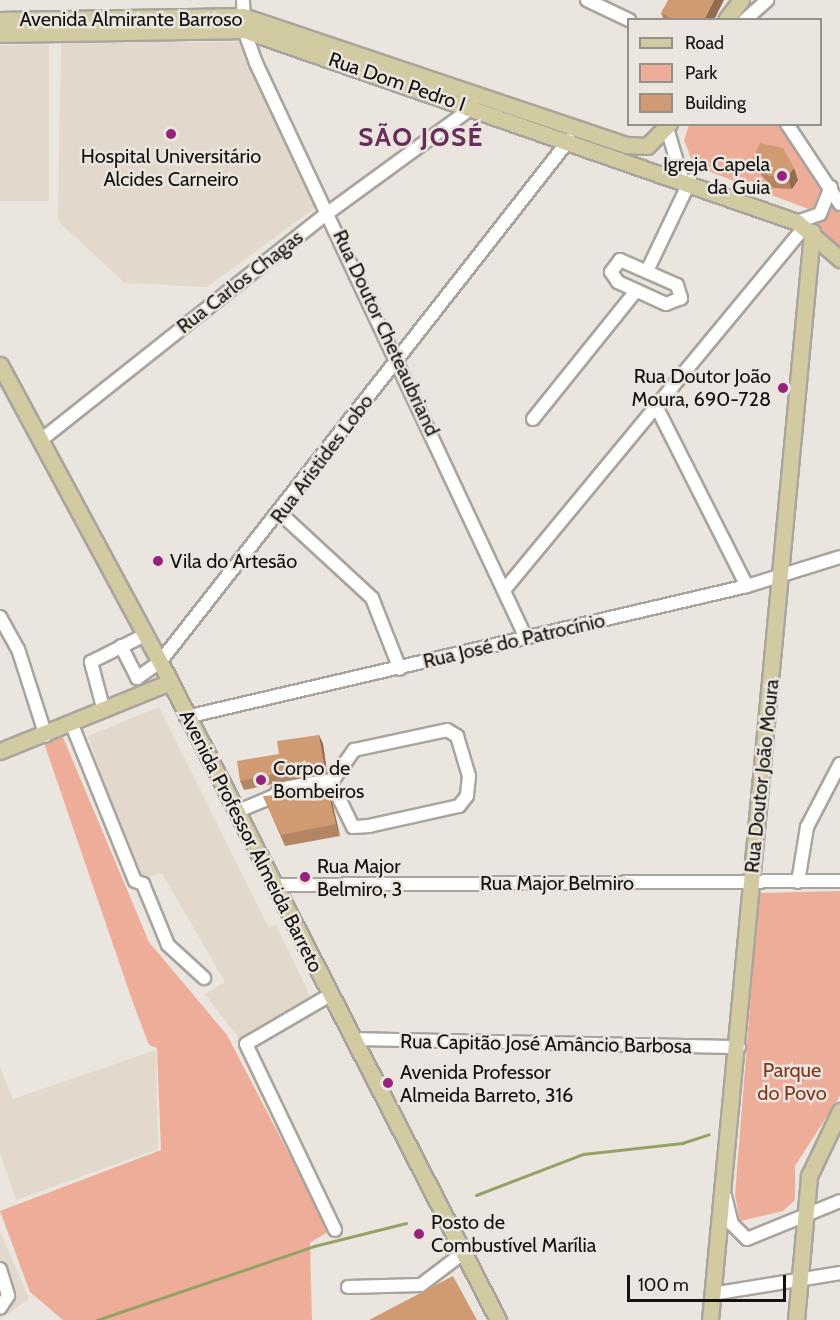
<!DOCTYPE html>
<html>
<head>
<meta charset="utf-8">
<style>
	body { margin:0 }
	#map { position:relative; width:840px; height:1320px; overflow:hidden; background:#eae5de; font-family:Cabin,sans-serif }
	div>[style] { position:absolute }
	.built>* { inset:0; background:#e2d9cc; transform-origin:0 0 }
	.green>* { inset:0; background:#eead98 }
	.stream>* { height:3px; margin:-1.5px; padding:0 1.5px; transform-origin:1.5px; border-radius:1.5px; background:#95a165 }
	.roads { filter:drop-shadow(2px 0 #a9a59e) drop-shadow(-2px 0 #a9a59e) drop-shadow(0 2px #a9a59e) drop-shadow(0 -2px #a9a59e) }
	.minor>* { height:12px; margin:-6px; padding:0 6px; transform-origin:6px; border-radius:6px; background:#fff }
	.major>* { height:15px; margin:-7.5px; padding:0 7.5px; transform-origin:7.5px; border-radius:7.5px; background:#d2caa1 }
	.wall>* { inset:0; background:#b38563 }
	.shaded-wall>* { inset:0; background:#926c50 }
	.building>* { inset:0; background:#d09b73 }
	.dots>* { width:16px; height:16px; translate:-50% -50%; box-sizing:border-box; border:3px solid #eae5de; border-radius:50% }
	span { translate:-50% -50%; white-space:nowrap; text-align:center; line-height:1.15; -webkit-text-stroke:5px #eae5de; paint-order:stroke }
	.street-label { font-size:20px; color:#13120f }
	.poi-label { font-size:20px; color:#13120f }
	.right { translate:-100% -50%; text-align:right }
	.left { translate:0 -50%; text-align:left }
	.park-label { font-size:20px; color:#82341b }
	.district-label { font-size:26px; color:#672e59; font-weight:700; letter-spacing:1.5px }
	.legend { position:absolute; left:627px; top:18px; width:195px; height:108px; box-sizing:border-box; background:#eae5de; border:2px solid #94918b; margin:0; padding:8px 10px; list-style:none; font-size:18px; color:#13120f }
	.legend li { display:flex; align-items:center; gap:12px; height:30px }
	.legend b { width:30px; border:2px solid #94918b }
	.scale { position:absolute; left:627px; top:1275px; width:159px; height:27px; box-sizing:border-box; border:3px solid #13120f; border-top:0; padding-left:8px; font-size:18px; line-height:21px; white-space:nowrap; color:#13120f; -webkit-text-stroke:4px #eae5de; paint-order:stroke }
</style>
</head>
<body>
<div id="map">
	<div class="built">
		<div style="clip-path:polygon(61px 42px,240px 42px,319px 205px,207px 287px,125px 283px,58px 221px)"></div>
		<div style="left:49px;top:45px;width:156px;height:49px;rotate:90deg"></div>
		<div style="clip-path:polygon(159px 707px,269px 928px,276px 925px,312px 1000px,240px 1040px,205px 994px,225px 982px,162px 873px,138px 881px,88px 736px)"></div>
		<div style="clip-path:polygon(156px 1050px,158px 1149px,16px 1200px,0 1153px,0 1067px,13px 1099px)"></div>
		<div style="clip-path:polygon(0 1231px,29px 1299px,0 1319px)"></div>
	</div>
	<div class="green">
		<div style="clip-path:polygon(689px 125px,779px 125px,828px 192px,823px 204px,814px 211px,705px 170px,691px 158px,684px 140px)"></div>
		<div style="clip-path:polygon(832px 198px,840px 213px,840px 250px,813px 223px)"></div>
		<div style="clip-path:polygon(62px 735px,149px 942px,227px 1035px,329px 1231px,310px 1243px,312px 1320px,63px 1320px,30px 1292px,0 1211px,161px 1150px,157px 1048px,149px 1045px,132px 1000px,44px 743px)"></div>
		<div style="clip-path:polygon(840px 891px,840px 1096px,795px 1166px,795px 1200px,783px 1211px,740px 1221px,735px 1195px,759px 893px)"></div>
	</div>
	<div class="stream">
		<div style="left:476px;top:1195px;width:115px;rotate:-21deg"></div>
		<div style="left:583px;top:1154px;width:100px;rotate:-6.3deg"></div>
		<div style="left:682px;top:1143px;width:28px;rotate:-18deg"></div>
		<div style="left:97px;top:1320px;width:229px;rotate:-18.8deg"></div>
		<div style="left:314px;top:1246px;width:95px;rotate:-14deg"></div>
	</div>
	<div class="roads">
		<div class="minor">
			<div style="left:243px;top:0;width:30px;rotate:88deg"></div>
			<div style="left:244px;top:30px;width:35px;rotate:70deg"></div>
			<div style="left:256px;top:63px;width:635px;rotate:64.85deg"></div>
			<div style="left:587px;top:0;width:47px;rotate:25.5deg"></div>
			<div style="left:745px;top:20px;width:30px;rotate:-42deg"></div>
			<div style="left:787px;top:124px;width:96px;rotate:56.5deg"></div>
			<div style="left:667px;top:128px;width:53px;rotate:73.6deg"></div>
			<div style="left:797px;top:222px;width:24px;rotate:-19deg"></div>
			<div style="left:820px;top:214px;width:29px;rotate:-68deg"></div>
			<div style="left:620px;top:260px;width:62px;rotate:23.7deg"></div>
			<div style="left:677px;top:285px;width:14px;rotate:73deg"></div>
			<div style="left:681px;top:298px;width:16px;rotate:158deg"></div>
			<div style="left:666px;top:304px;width:53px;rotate:-155.4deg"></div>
			<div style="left:618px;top:282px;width:12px;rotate:-125deg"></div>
			<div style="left:611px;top:272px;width:15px;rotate:-53deg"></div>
			<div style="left:648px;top:269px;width:98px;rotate:-64.5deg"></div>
			<div style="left:658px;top:410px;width:197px;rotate:63.2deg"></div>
			<div style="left:533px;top:419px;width:163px;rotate:-51.2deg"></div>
			<div style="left:41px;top:440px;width:367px;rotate:-38.4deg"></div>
			<div style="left:329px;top:212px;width:178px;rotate:-36.1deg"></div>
			<div style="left:281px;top:514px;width:124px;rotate:42.7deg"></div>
			<div style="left:372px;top:598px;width:76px;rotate:68.5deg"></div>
			<div style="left:505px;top:589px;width:470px;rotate:-50.4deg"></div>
			<div style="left:0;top:617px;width:37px;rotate:61deg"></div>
			<div style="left:18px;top:649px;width:91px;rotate:72.2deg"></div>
			<div style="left:121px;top:646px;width:36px;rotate:63deg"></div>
			<div style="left:137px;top:678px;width:28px;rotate:-35deg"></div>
			<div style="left:160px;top:662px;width:663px;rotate:-51.92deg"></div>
			<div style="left:104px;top:711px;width:51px;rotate:-104.9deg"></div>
			<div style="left:91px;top:662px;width:60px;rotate:-26.6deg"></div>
			<div style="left:186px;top:717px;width:576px;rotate:-13.14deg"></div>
			<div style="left:747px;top:586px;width:97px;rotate:-17.3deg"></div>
			<div style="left:72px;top:725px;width:168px;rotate:68deg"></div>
			<div style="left:135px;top:881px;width:9px;rotate:21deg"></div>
			<div style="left:143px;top:884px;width:66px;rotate:67.7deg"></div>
			<div style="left:168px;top:945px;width:49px;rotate:42.5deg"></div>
			<div style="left:236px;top:812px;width:41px;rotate:-22.8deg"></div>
			<div style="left:274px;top:796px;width:11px;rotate:-49deg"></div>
			<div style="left:281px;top:788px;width:53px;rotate:-8.7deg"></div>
			<div style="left:333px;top:780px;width:37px;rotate:-55deg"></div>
			<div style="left:354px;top:750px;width:95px;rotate:-12.1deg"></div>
			<div style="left:447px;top:730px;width:12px;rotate:31deg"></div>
			<div style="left:457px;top:736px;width:42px;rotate:73.3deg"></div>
			<div style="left:469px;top:776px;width:20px;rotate:96deg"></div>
			<div style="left:467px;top:796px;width:13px;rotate:129deg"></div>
			<div style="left:459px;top:806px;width:92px;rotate:167.5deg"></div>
			<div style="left:369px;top:826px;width:16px;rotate:176deg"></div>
			<div style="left:353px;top:827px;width:37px;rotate:-116deg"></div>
			<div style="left:337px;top:794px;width:23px;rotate:178deg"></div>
			<div style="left:798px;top:882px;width:56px;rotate:-80.7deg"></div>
			<div style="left:807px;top:827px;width:71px;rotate:-62.4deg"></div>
			<div style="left:275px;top:885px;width:565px;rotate:-0.41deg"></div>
			<div style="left:330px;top:995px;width:97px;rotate:149.7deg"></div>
			<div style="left:246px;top:1044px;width:206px;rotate:64.4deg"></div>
			<div style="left:354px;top:1039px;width:385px;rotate:1.2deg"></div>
			<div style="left:725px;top:1196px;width:29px;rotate:76deg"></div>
			<div style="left:732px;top:1224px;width:21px;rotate:45deg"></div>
			<div style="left:747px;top:1239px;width:100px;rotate:-22.2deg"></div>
			<div style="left:0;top:1269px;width:28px;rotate:73deg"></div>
			<div style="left:8px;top:1296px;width:14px;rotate:124deg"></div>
			<div style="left:348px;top:1287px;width:73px;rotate:-1.6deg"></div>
			<div style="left:421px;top:1285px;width:53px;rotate:-37.3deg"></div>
			<div style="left:712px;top:1294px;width:130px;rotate:-9.3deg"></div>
		</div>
		<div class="major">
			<div style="left:0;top:20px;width:243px;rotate:-0.9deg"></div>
			<div style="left:243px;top:16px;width:404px;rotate:18.6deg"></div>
			<div style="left:626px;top:145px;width:21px;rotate:3deg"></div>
			<div style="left:647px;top:146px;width:31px;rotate:-45deg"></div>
			<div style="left:726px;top:20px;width:25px;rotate:-53deg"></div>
			<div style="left:0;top:34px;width:244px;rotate:-0.9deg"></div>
			<div style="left:244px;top:30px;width:585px;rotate:19.15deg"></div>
			<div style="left:797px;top:222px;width:57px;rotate:40.7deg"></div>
			<div style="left:0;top:365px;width:337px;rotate:61.7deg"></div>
			<div style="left:160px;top:662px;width:740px;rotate:62.81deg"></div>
			<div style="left:0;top:751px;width:183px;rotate:-22.1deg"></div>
			<div style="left:710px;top:1320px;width:1093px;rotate:-84.64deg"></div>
			<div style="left:796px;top:1320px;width:145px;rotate:-84.8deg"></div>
			<div style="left:809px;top:1176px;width:72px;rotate:-64.5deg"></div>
		</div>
	</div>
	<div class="wall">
		<div style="clip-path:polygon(661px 13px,714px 20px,664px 20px)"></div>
		<div style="clip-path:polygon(753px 158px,798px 180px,792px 189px,773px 188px,757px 170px)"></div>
		<div style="clip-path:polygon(319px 735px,323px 744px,327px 773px,244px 790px,240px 781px,279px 754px)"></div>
		<div style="clip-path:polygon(263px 796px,332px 802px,340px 836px,285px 846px)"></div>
	</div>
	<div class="shaded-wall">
		<div style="clip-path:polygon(714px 0,724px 0,714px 20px,704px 20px)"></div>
		<div style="clip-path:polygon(794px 168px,798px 180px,792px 189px,787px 177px)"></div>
		<div style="clip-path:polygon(319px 735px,323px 744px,327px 773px,324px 764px)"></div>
		<div style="clip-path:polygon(328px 791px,332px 802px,340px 836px,336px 824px)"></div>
	</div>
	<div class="building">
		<div style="clip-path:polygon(668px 0,714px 0,704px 20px,674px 20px,661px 13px)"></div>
		<div style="clip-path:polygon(760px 143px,783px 148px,794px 168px,787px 177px,768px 176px,753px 158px)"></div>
		<div style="clip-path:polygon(319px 735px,324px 764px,240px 781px,237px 761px,279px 754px,277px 741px)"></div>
		<div style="clip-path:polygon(328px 791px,336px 824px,281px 835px,263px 796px)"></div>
		<div style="clip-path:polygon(453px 1276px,477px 1320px,369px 1320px)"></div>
	</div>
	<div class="dots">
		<div style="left:171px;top:134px;background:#97227e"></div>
		<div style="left:782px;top:176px;background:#97227e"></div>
		<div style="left:783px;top:388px;background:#97227e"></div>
		<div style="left:158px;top:561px;background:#97227e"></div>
		<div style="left:261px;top:780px;background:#97227e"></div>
		<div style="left:305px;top:877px;background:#97227e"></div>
		<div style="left:388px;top:1083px;background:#97227e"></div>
		<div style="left:419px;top:1234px;background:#97227e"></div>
	</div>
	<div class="street-label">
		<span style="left:131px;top:19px">Avenida Almirante Barroso</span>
		<span style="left:397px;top:82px;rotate:19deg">Rua Dom Pedro I</span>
		<span style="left:240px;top:282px;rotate:-38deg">Rua Carlos Chagas</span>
		<span style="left:386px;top:333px;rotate:65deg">Rua Doutor Cheteaubriand</span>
		<span style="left:322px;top:459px;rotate:-53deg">Rua Aristides Lobo</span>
		<span style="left:514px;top:641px;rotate:-13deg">Rua José do Patrocínio</span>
		<span style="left:762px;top:776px;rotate:-84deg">Rua Doutor João Moura</span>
		<span style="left:251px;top:841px;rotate:63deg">Avenida Professor Almeida Barreto</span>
		<span style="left:557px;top:883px">Rua Major Belmiro</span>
		<span style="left:546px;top:1044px;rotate:1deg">Rua Capitão José Amâncio Barbosa</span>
	</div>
	<div class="poi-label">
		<span style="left:171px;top:168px">Hospital Universitário<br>Alcides Carneiro</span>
		<span class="right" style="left:770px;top:176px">Igreja Capela<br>da Guia</span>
		<span class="right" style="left:771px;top:388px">Rua Doutor João<br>Moura, 690-728</span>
		<span class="left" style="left:170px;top:561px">Vila do Artesão</span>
		<span class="left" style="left:273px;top:780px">Corpo de<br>Bombeiros</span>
		<span class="left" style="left:317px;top:878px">Rua Major<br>Belmiro, 3</span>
		<span class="left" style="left:400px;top:1084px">Avenida Professor<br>Almeida Barreto, 316</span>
		<span class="left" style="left:431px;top:1234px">Posto de<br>Combustível Marília</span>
	</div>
	<div class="park-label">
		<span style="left:792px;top:1082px">Parque<br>do Povo</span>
	</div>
	<div class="district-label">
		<span style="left:421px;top:138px">SÃO JOSÉ</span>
	</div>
	<ul class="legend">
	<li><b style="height:8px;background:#d2caa1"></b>Road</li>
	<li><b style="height:16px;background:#eead98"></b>Park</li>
	<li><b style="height:16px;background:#d09b73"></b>Building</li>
	</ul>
	<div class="scale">100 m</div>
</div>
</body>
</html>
